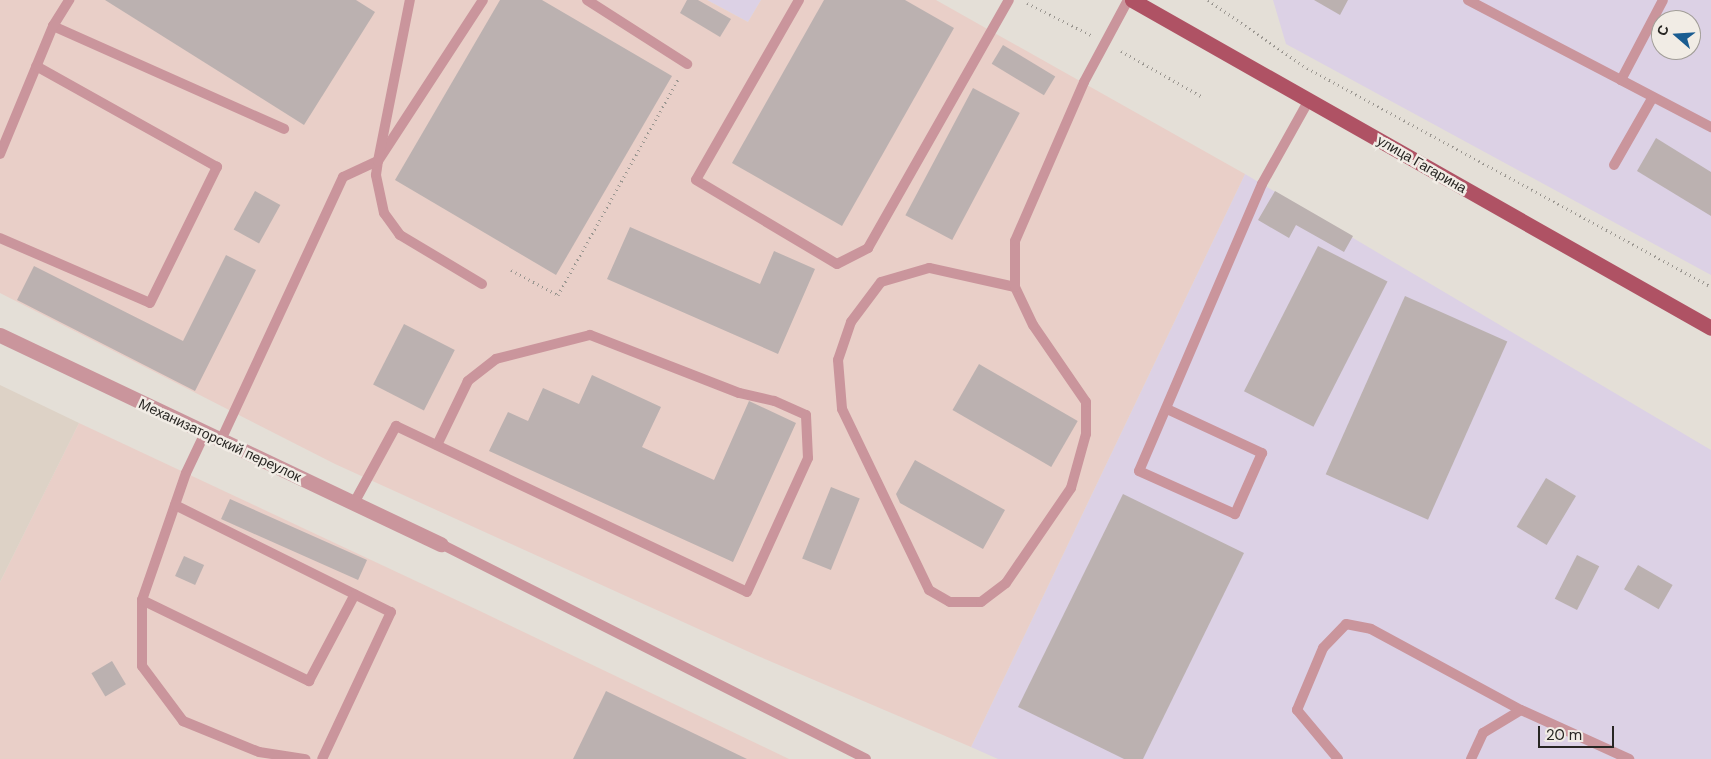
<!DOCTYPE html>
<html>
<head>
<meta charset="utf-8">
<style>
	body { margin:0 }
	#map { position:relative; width:1711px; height:759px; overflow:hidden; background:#e4dfd7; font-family:"DM Sans",sans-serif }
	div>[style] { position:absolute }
	.commercial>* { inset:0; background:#dcd1e5 }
	.industrial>* { inset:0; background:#e9cfc8 }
	.built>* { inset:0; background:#ddd2c6 }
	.building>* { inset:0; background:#bbb1b0; transform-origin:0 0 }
	.path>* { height:3px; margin-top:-1.5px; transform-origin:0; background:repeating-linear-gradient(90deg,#9b9791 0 1px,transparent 0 5px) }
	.service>* { height:10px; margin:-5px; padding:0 5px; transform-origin:5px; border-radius:5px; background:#ca959c }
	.minor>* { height:15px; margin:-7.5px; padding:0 7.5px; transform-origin:7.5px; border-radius:7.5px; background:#ca959c }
	.primary>* { height:15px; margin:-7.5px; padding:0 7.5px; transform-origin:7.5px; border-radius:7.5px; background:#af5264 }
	span { translate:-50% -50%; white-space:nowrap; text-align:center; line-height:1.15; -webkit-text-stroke:5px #f1ece5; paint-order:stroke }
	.street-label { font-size:14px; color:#282623 }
	.north { position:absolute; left:1651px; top:10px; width:50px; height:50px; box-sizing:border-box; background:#f1ece5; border:1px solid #a19d97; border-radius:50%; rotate:289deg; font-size:14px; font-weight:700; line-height:20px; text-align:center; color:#282623 }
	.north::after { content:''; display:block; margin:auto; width:18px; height:22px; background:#195c91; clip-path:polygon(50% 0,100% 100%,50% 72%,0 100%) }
	.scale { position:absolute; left:1538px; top:726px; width:76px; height:22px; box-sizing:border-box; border:2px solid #282623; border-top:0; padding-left:6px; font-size:15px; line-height:18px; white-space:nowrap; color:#282623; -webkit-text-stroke:4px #f1ece5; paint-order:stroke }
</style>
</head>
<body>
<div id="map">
	<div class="commercial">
		<div style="clip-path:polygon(707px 0,761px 0,748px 22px)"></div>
		<div style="clip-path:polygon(evenodd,1273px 0,1711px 0,1711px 275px,1286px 44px,1273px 0,1661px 20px,1691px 20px,1691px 50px,1661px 50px,1661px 20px)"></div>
		<div style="clip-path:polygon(1245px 174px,1711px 450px,1711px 759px,998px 759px,971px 747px)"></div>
	</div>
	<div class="industrial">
		<div style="clip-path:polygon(0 0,707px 0,748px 22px,761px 0,936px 0,1245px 174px,971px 747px,758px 656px,335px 464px,0 293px)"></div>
		<div style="clip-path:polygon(79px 423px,482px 612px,789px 759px,0 759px,0 582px)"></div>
	</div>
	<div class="built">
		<div style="clip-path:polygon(0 385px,79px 423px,0 582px)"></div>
	</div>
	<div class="building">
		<div style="clip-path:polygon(105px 0,356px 0,375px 12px,304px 125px)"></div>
		<div style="clip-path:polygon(500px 0,542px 0,672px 76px,556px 275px,395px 180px)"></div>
		<div style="clip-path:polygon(687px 0,698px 0,731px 19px,720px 37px,680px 13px)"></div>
		<div style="clip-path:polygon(824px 0,905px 0,954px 28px,842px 226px,732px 163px)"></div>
		<div style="clip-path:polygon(1314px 0,1348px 0,1340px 15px)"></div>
		<div style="left:1003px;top:45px;width:61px;height:22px;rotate:31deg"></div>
		<div style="left:973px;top:88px;width:53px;height:144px;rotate:28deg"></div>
		<div style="clip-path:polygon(1656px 138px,1711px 172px,1711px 216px,1637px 171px)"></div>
		<div style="left:255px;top:191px;width:29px;height:44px;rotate:29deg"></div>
		<div style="clip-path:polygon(1275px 191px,1353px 236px,1344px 252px,1296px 225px,1289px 238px,1258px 220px)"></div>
		<div style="clip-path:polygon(630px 227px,760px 284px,774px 251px,815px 269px,778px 354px,607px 279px)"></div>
		<div style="left:1318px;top:246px;width:78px;height:163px;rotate:27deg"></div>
		<div style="clip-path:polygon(226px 255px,256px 270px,195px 391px,17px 300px,34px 266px,183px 341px)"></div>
		<div style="left:1405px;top:296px;width:112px;height:195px;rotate:24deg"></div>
		<div style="left:404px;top:324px;width:57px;height:68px;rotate:27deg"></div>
		<div style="left:979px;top:364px;width:114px;height:53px;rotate:30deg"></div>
		<div style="clip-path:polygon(592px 375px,661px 407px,642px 447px,714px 480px,749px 401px,796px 423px,733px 562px,489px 451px,508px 412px,528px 421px,543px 388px,579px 404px)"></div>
		<div style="clip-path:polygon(915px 460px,1005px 510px,983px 549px,900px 503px,896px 494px)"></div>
		<div style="left:1546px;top:478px;width:35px;height:57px;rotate:31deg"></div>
		<div style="left:831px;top:487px;width:31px;height:77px;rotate:22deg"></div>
		<div style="clip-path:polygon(1123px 494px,1244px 553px,1143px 759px,1124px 759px,1018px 707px)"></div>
		<div style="left:230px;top:499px;width:150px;height:22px;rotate:24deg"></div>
		<div style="left:1577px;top:555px;width:25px;height:49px;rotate:27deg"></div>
		<div style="left:184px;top:556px;width:22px;height:22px;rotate:24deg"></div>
		<div style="left:1638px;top:565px;width:40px;height:28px;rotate:30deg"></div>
		<div style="left:112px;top:661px;width:27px;height:24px;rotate:59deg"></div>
		<div style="clip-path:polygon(606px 691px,747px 759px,573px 759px)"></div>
	</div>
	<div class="path">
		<div style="left:1208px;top:0;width:120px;rotate:34.5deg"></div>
		<div style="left:1307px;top:68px;width:459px;rotate:28.4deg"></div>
		<div style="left:1027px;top:3px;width:72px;rotate:26.6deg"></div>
		<div style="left:1121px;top:51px;width:92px;rotate:29.4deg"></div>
		<div style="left:511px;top:270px;width:53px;rotate:28deg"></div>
		<div style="left:558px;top:295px;width:247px;rotate:-60.9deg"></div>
	</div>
	<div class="service">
		<div style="left:587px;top:0;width:119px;rotate:32.6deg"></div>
		<div style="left:799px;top:0;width:207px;rotate:119.8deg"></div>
		<div style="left:696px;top:180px;width:164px;rotate:30.8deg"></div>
		<div style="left:837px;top:264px;width:35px;rotate:-27deg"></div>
		<div style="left:868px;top:248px;width:285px;rotate:-60.4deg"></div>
		<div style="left:1468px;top:0;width:173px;rotate:27.6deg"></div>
		<div style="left:1621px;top:80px;width:90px;rotate:-62.3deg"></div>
		<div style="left:53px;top:26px;width:253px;rotate:24deg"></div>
		<div style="left:1621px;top:80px;width:102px;rotate:27.6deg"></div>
		<div style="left:0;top:154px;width:139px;rotate:-67.5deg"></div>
		<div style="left:53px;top:26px;width:31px;rotate:-58deg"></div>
		<div style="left:1614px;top:165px;width:78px;rotate:-60.2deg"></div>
		<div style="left:0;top:238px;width:163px;rotate:23.4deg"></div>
		<div style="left:150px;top:303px;width:152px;rotate:-63.8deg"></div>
		<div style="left:217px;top:167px;width:207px;rotate:-150.8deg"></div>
		<div style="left:482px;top:284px;width:96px;rotate:-149.1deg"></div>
		<div style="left:400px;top:235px;width:27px;rotate:-126deg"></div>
		<div style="left:384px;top:213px;width:39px;rotate:-102deg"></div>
		<div style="left:376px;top:175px;width:14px;rotate:-82deg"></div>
		<div style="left:378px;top:161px;width:192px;rotate:-56.9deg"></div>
		<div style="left:1015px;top:287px;width:88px;rotate:-167.5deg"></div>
		<div style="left:929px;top:268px;width:50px;rotate:163.7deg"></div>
		<div style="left:881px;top:282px;width:50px;rotate:126.9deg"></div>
		<div style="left:851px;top:322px;width:40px;rotate:108.9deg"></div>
		<div style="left:838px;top:360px;width:49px;rotate:85.3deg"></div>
		<div style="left:842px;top:409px;width:201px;rotate:64.3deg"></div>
		<div style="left:929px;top:590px;width:24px;rotate:30deg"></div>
		<div style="left:950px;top:602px;width:31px"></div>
		<div style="left:981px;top:602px;width:31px;rotate:-37deg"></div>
		<div style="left:1006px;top:583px;width:115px;rotate:-55.6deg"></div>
		<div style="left:1071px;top:488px;width:56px;rotate:-74.5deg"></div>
		<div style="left:1086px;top:434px;width:32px;rotate:-90deg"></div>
		<div style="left:1086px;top:402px;width:93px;rotate:-124.5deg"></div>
		<div style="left:1033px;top:325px;width:42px;rotate:-115.3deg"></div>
		<div style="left:1015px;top:287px;width:46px;rotate:-90deg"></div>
		<div style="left:1015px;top:241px;width:173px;rotate:-66.5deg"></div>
		<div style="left:1084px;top:82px;width:93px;rotate:-61.8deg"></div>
		<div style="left:1167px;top:409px;width:105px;rotate:24.9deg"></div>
		<div style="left:1262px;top:453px;width:67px;rotate:113.9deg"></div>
		<div style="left:1235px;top:514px;width:105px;rotate:-155.9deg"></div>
		<div style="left:1139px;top:471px;width:312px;rotate:-66.8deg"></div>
		<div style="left:1262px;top:184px;width:96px;rotate:-60.8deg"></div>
		<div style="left:205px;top:433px;width:44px;rotate:115.4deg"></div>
		<div style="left:186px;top:473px;width:134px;rotate:109.1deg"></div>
		<div style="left:142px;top:600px;width:66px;rotate:90deg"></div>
		<div style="left:142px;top:666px;width:69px;rotate:53.3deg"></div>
		<div style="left:183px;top:721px;width:82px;rotate:22.2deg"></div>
		<div style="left:259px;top:752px;width:47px;rotate:8.7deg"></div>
		<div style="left:221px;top:440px;width:290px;rotate:-65.1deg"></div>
		<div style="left:343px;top:177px;width:38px;rotate:-25deg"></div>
		<div style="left:378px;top:161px;width:164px;rotate:-78.8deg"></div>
		<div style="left:354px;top:503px;width:88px;rotate:-61.4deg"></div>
		<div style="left:396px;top:426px;width:388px;rotate:25.3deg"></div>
		<div style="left:747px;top:592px;width:147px;rotate:-65.5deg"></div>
		<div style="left:808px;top:458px;width:43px;rotate:-92.7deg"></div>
		<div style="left:806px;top:415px;width:35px;rotate:-156deg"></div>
		<div style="left:774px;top:401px;width:36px;rotate:-167deg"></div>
		<div style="left:739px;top:393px;width:160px;rotate:-158.7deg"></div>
		<div style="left:590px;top:335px;width:97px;rotate:165.7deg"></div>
		<div style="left:496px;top:359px;width:36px;rotate:142deg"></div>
		<div style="left:468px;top:381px;width:71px;rotate:115.8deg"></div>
		<div style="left:175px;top:505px;width:241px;rotate:26.4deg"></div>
		<div style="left:391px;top:612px;width:162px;rotate:115.1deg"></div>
		<div style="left:441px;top:544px;width:476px;rotate:26.8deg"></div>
		<div style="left:142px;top:600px;width:186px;rotate:25.9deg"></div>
		<div style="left:309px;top:681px;width:98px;rotate:-62.1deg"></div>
		<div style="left:1338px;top:759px;width:64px;rotate:-129.9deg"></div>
		<div style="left:1297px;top:710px;width:67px;rotate:-67.2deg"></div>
		<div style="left:1323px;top:648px;width:33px;rotate:-46deg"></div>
		<div style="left:1346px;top:624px;width:25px;rotate:11deg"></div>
		<div style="left:1371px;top:629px;width:170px;rotate:28.4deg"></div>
		<div style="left:1521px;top:710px;width:119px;rotate:24.4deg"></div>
		<div style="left:1471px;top:759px;width:29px;rotate:-65deg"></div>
		<div style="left:1483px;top:733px;width:44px;rotate:-31.2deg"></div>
	</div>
	<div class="minor">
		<div style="left:0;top:335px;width:488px;rotate:25.4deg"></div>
	</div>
	<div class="primary">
		<div style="left:1132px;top:0;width:665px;rotate:29.53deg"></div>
	</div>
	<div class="street-label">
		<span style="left:1422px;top:164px;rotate:30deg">улица Гагарина</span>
		<span style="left:220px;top:440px;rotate:25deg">Механизаторский переулок</span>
	</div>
	<div class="north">С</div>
	<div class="scale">20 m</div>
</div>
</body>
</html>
